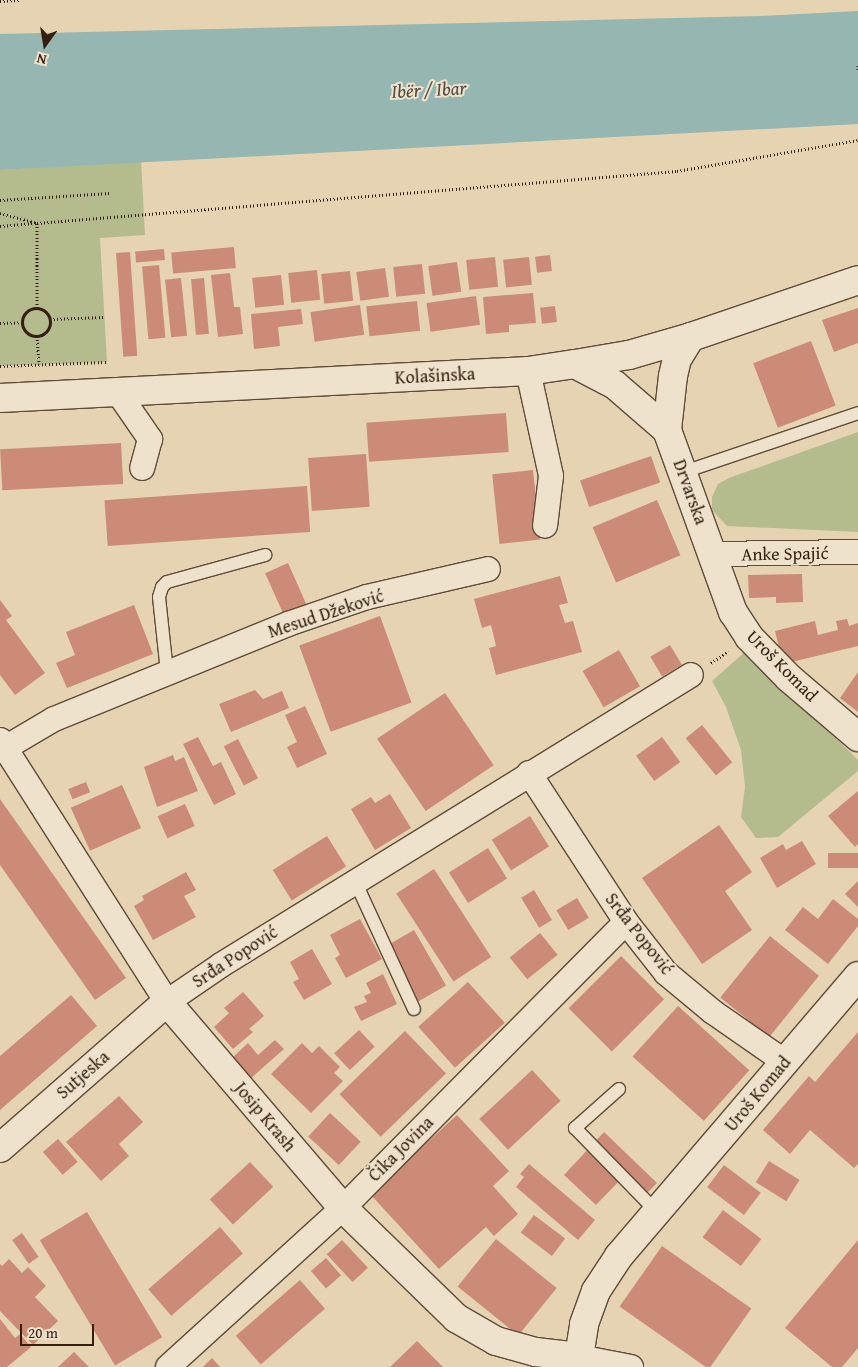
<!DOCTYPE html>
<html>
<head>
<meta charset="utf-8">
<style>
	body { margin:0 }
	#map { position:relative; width:858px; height:1367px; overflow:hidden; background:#e5d3b2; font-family:"Gentium Book Plus",serif }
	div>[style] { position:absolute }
	.green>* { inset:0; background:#b4bc8d }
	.water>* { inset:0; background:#96b7b1 }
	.building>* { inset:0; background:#cc8b77; transform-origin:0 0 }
	.path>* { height:3px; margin-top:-1.5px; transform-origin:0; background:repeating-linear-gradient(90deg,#341e0f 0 1px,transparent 0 3.5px) }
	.path>.ring { margin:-1.5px; padding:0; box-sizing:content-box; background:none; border:3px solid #341e0f; border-radius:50% }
	.roads { filter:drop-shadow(1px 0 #604b38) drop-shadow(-1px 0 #604b38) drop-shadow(0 1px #604b38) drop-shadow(0 -1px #604b38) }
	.service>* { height:12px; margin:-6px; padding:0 6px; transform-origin:6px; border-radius:6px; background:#eee2cd }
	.minor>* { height:24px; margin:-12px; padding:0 12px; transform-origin:12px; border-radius:12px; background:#eee2cd }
	.tertiary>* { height:28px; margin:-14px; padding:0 14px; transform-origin:14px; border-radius:14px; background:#eee2cd }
	.secondary>* { height:28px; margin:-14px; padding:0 14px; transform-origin:14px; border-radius:14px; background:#eee2cd }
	span { translate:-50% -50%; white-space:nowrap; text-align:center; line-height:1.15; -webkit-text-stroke:4px #eee2cd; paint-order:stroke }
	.street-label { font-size:18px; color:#341e0f }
	.water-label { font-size:19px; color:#514c40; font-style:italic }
	.north { position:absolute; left:20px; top:20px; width:50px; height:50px; -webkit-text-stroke:4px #eee2cd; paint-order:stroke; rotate:193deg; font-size:14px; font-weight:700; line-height:20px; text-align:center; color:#341e0f }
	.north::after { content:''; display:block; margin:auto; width:18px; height:22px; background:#341e0f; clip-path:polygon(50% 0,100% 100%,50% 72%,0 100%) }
	.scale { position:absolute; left:20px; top:1324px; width:74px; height:22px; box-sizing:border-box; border:2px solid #341e0f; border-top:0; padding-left:6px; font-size:15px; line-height:18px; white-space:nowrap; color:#341e0f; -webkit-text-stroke:4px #eee2cd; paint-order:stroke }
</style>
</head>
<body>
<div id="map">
	<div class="green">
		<div style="clip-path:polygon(141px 160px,145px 235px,100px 238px,107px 362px,0 366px,0 170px)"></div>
		<div style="clip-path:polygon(858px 432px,858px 532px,727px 526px,712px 510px,712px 497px,718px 484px,729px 478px)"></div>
		<div style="clip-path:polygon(747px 650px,858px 760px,858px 771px,778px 837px,756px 838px,741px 817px,745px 787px,741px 750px,726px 707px,712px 681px)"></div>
	</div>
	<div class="water">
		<div style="clip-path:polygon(858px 11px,858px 124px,0 170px,0 34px,760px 16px)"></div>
	</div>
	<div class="building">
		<div style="left:234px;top:247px;width:21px;height:63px;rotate:85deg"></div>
		<div style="left:164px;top:249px;width:11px;height:29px;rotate:85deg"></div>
		<div style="left:130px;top:252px;width:104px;height:14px;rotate:86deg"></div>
		<div style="left:550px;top:255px;width:16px;height:15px;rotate:83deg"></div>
		<div style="left:495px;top:257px;width:30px;height:29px;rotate:84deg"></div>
		<div style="left:529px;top:257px;width:28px;height:26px;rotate:84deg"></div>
		<div style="left:457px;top:262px;width:30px;height:29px;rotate:82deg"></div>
		<div style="left:422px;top:264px;width:30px;height:29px;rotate:84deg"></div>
		<div style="left:159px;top:265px;width:73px;height:17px;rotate:85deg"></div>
		<div style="left:385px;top:268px;width:29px;height:29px;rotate:82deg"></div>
		<div style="left:317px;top:270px;width:30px;height:29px;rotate:84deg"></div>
		<div style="left:350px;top:271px;width:30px;height:29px;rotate:84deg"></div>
		<div style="clip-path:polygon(230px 273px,234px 307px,240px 307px,243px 334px,218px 337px,211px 275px)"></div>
		<div style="left:281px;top:275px;width:30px;height:29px;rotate:84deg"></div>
		<div style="left:181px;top:278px;width:58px;height:16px;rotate:84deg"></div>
		<div style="left:204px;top:278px;width:56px;height:13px;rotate:85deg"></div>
		<div style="clip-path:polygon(533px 293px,536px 323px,509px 325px,509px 332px,486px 334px,483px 297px)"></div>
		<div style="left:476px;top:296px;width:29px;height:50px;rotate:82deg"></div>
		<div style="left:417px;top:301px;width:30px;height:51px;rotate:84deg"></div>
		<div style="left:360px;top:305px;width:30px;height:50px;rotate:82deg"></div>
		<div style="left:555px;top:306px;width:16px;height:15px;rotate:83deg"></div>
		<div style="clip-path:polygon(858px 308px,858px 343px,834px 352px,822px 320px)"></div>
		<div style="clip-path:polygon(301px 309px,303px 324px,278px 327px,280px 346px,254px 349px,251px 314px)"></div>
		<div style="left:811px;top:341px;width:69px;height:62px;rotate:69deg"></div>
		<div style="left:506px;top:413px;width:39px;height:140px;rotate:86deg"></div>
		<div style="left:121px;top:443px;width:41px;height:121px;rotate:87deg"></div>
		<div style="left:366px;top:454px;width:53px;height:58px;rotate:86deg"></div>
		<div style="left:651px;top:456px;width:28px;height:75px;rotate:71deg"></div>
		<div style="left:533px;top:470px;width:70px;height:41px;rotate:84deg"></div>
		<div style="left:307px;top:486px;width:46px;height:203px;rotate:86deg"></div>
		<div style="left:657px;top:500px;width:60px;height:70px;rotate:67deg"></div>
		<div style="left:288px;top:563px;width:47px;height:25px;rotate:66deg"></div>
		<div style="clip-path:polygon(802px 574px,803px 602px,776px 603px,776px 597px,749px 598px,748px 575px)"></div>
		<div style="clip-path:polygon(560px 576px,568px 603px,559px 605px,565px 623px,573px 621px,582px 652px,496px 675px,489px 648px,496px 646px,491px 625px,482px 628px,474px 599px)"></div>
		<div style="clip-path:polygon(0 600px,12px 616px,6px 620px,45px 673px,15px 695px,0 675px)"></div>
		<div style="clip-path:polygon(134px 605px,153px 654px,67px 688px,56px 663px,75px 655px,66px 632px)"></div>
		<div style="left:380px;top:616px;width:92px;height:86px;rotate:70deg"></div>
		<div style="clip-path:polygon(847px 619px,849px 626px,858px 623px,858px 646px,783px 664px,775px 631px,815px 621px,818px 635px,838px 630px,836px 621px)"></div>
		<div style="left:670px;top:645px;width:23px;height:23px;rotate:59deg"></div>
		<div style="left:619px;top:650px;width:42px;height:42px;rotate:60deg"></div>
		<div style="clip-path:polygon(858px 672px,858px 712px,840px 698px)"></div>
		<div style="clip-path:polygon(255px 690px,263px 699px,282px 691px,289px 708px,231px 732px,219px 704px)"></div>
		<div style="left:445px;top:693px;width:87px;height:82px;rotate:56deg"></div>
		<div style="clip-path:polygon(305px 706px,327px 754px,297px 768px,287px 747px,297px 742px,285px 715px)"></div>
		<div style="left:702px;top:725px;width:48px;height:21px;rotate:51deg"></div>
		<div style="clip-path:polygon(198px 737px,213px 766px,221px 762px,236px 794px,214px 805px,183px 744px)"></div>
		<div style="left:662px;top:737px;width:31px;height:32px;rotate:54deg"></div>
		<div style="left:238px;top:739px;width:44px;height:16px;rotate:63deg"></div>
		<div style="clip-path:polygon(173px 755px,175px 761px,184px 757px,198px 791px,157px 807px,144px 767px)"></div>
		<div style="left:86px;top:782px;width:11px;height:19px;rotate:68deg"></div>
		<div style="left:122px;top:785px;width:47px;height:56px;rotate:66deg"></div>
		<div style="clip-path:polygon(858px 791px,858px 844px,855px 847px,828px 816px)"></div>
		<div style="clip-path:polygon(390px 794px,411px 828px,375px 850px,351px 809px,371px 797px,375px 803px)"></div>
		<div style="clip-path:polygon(0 799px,126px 978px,95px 1000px,0 865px)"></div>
		<div style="left:185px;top:804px;width:24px;height:30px;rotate:66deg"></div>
		<div style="left:530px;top:816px;width:36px;height:45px;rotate:58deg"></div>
		<div style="clip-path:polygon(719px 825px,752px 872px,725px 891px,752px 930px,702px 964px,642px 878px)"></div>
		<div style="left:327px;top:836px;width:36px;height:64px;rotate:58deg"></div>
		<div style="clip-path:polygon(802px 841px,816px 864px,777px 888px,760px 858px,783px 844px,786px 850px)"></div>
		<div style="left:488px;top:848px;width:36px;height:46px;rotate:58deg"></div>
		<div style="left:858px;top:853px;width:15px;height:30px;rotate:90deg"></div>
		<div style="left:434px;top:869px;width:105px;height:45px;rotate:57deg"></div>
		<div style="clip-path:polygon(186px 872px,196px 890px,184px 896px,196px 917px,153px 940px,134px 906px,144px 900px,142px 896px)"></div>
		<div style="clip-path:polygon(858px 881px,858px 907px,845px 894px)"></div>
		<div style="left:534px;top:890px;width:35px;height:15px;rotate:59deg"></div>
		<div style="left:577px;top:898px;width:23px;height:24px;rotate:59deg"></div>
		<div style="clip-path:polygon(833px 899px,858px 919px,858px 926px,828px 964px,785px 930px,803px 907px,818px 919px)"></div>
		<div style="clip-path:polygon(360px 919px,382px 959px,346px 978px,335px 958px,340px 955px,330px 935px)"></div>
		<div style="left:414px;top:930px;width:64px;height:39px;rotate:60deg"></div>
		<div style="left:540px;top:933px;width:28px;height:39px;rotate:51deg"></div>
		<div style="left:770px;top:936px;width:63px;height:79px;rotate:39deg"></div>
		<div style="clip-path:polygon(312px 949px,332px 984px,304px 1000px,293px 982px,299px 979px,290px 962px)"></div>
		<div style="left:621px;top:956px;width:61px;height:74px;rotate:45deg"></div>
		<div style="clip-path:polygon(383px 974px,397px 1004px,361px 1021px,354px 1007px,367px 1002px,364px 996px,371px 993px,366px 983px)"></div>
		<div style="left:468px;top:982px;width:55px;height:67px;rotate:48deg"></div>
		<div style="clip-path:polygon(243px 992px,264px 1016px,249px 1029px,253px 1032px,233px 1049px,214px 1027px,229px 1013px,224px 1008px)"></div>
		<div style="clip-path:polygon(71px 995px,97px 1026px,0 1110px,0 1056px)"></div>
		<div style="left:678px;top:1006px;width:96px;height:68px;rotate:42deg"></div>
		<div style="left:359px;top:1030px;width:23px;height:34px;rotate:47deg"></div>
		<div style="left:405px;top:1031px;width:59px;height:91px;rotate:46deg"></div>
		<div style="clip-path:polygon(858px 1032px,858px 1164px,854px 1168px,810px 1130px,790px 1154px,763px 1130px,809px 1076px,815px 1082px)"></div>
		<div style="clip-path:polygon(275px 1040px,284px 1049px,250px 1079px,231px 1059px,248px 1043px,258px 1055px)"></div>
		<div style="clip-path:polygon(302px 1043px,312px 1053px,319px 1046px,340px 1067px,334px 1073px,343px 1081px,311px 1113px,271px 1074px)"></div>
		<div style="left:532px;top:1070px;width:42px;height:72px;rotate:47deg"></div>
		<div style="clip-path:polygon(119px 1096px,143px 1122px,119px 1144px,129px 1156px,101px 1181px,66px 1142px)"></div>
		<div style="left:330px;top:1113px;width:42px;height:32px;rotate:43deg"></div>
		<div style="clip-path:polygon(457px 1115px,509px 1171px,493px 1186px,518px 1214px,494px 1236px,486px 1227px,439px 1269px,370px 1194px)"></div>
		<div style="clip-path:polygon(604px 1132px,657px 1183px,644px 1196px,624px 1176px,596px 1205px,564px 1175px)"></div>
		<div style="left:58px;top:1139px;width:30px;height:20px;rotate:49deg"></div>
		<div style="left:769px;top:1161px;width:36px;height:25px;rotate:32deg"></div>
		<div style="left:250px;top:1162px;width:34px;height:55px;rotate:47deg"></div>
		<div style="clip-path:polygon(529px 1164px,595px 1220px,578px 1240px,516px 1187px,524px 1177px,520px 1174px)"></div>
		<div style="left:724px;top:1165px;width:46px;height:28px;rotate:37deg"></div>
		<div style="left:723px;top:1210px;width:48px;height:34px;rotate:37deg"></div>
		<div style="left:87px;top:1212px;width:146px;height:55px;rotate:59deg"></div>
		<div style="left:534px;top:1215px;width:39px;height:22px;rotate:37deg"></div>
		<div style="left:220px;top:1227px;width:35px;height:95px;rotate:49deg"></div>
		<div style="left:22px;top:1233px;width:29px;height:12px;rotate:55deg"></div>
		<div style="left:496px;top:1239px;width:78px;height:61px;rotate:39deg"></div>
		<div style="left:342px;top:1240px;width:38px;height:21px;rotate:47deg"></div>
		<div style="clip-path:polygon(858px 1240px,858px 1348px,842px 1367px,832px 1367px,785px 1328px)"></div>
		<div style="left:662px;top:1246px;width:109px;height:74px;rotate:35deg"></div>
		<div style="left:326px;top:1258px;width:23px;height:20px;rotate:49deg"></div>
		<div style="clip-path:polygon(9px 1259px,22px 1273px,28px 1267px,46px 1286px,35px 1297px,58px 1321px,33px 1345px,0 1311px,0 1264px,2px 1266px)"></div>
		<div style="left:300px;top:1280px;width:38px;height:85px;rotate:49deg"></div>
		<div style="clip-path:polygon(0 1319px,15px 1338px,20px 1334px,31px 1347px,7px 1367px,0 1367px)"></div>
		<div style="clip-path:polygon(417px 1341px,443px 1367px,390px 1367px)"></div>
		<div style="clip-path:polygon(74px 1352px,89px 1367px,58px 1367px)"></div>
		<div style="clip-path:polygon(212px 1358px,220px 1367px,203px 1367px)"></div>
	</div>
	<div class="path">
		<div style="left:0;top:1px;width:20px;rotate:-3deg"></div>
		<div style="left:858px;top:65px;width:6px;rotate:90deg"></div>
		<div style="left:0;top:200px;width:110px;rotate:-3.6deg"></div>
		<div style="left:0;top:213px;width:38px;rotate:15deg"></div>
		<div style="left:37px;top:223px;width:642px;rotate:-4.65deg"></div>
		<div style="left:677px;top:171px;width:184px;rotate:-9.7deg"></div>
		<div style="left:0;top:226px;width:37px;rotate:-5deg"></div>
		<div style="left:37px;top:223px;width:86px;rotate:90deg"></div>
		<div class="ring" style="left:22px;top:308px;width:25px;height:25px"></div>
		<div style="left:50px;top:319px;width:54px;rotate:-2.1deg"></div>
		<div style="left:0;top:323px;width:23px;rotate:-2deg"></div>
		<div style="left:37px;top:336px;width:28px;rotate:86deg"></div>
		<div style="left:0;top:366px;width:107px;rotate:-2.1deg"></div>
		<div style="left:711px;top:663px;width:21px;rotate:-35deg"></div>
	</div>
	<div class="roads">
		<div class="service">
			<div style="left:684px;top:472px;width:184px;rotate:-18.7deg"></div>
			<div style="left:167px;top:672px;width:75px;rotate:-96.1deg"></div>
			<div style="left:159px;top:597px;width:10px;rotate:-73deg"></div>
			<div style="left:162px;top:587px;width:7px;rotate:-45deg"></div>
			<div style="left:167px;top:582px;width:102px;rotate:-15.4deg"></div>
			<div style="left:355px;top:881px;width:141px;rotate:65.3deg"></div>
			<div style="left:619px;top:1089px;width:59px;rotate:138.4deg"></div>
			<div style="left:575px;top:1128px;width:117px;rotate:45.7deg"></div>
		</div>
		<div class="minor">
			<div style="left:528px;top:371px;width:107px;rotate:77.6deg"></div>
			<div style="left:551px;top:476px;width:50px;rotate:96.8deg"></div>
			<div style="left:119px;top:394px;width:55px;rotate:55.4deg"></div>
			<div style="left:150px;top:439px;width:30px;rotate:105deg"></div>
			<div style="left:712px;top:554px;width:146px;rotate:-0.8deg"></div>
			<div style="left:0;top:740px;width:311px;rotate:57.5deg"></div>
			<div style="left:167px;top:1002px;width:65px;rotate:-34.4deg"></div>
			<div style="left:221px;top:965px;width:552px;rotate:-31.68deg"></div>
			<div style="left:5px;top:748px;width:57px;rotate:-30.6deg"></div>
			<div style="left:54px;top:719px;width:253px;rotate:-22.1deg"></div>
			<div style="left:288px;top:624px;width:83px;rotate:-18.9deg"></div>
			<div style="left:367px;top:597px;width:124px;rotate:-13deg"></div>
			<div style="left:529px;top:773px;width:178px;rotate:56.9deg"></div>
			<div style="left:626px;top:922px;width:65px;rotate:51.9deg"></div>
			<div style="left:666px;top:973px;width:61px;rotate:39.7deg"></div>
			<div style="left:713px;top:1012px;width:88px;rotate:34.8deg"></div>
			<div style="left:168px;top:1367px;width:236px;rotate:-42.3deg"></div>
			<div style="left:343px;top:1208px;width:402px;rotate:-45.3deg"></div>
			<div style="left:573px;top:1367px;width:12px;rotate:-59deg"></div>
			<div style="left:579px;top:1357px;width:53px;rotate:10.9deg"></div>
		</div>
		<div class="tertiary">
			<div style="left:575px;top:364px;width:45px;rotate:27.7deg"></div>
			<div style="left:615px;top:385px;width:69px;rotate:40.9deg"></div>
			<div style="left:667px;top:430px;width:194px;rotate:70.1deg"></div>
			<div style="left:733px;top:612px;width:30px;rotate:57deg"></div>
			<div style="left:749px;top:637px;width:57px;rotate:45.7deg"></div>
			<div style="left:789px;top:678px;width:91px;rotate:40.5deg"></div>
			<div style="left:667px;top:430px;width:54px;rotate:-83.7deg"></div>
			<div style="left:673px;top:376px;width:17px;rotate:-77deg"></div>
			<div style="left:677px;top:359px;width:26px;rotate:-58deg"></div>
			<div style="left:0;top:1148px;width:222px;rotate:-41.2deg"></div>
			<div style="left:167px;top:1002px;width:271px;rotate:49.5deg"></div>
			<div style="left:343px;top:1208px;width:158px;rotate:44.2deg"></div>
			<div style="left:456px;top:1318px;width:46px;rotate:29.9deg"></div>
			<div style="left:496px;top:1341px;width:41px;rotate:15.4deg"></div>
			<div style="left:536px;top:1352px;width:43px;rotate:6.6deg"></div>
			<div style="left:579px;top:1357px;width:33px;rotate:-81deg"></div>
			<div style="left:584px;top:1324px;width:35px;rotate:-70deg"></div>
			<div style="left:596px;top:1291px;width:42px;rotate:-56.7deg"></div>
			<div style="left:619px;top:1256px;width:368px;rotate:-49.5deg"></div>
		</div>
		<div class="secondary">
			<div style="left:0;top:398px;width:529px;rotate:-2.93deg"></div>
			<div style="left:528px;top:371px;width:48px;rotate:-8.5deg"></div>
			<div style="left:575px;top:364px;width:55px;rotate:-9.5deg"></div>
			<div style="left:629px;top:355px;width:65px;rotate:-16.2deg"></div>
			<div style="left:691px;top:337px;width:176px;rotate:-18.8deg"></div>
		</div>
	</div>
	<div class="street-label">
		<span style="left:435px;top:376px;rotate:-3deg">Kolašinska</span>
		<span style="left:690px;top:492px;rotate:70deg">Drvarska</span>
		<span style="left:785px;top:554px;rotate:-1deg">Anke Spajić</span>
		<span style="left:326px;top:614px;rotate:-18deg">Mesud Džeković</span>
		<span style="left:782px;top:666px;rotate:45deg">Uroš Komad</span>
		<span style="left:639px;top:934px;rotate:52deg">Srđa Popović</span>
		<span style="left:235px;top:957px;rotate:-33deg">Srđa Popović</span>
		<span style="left:83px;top:1075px;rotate:-41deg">Sutjeska</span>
		<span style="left:758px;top:1094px;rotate:-50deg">Uroš Komad</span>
		<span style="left:265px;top:1117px;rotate:50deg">Josip Krash</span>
		<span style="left:401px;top:1149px;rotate:-45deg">Čika Jovina</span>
	</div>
	<div class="water-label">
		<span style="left:429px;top:90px;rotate:-3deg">Ibër / Ibar</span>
	</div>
	<div class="north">N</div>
	<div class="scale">20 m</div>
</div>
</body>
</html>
